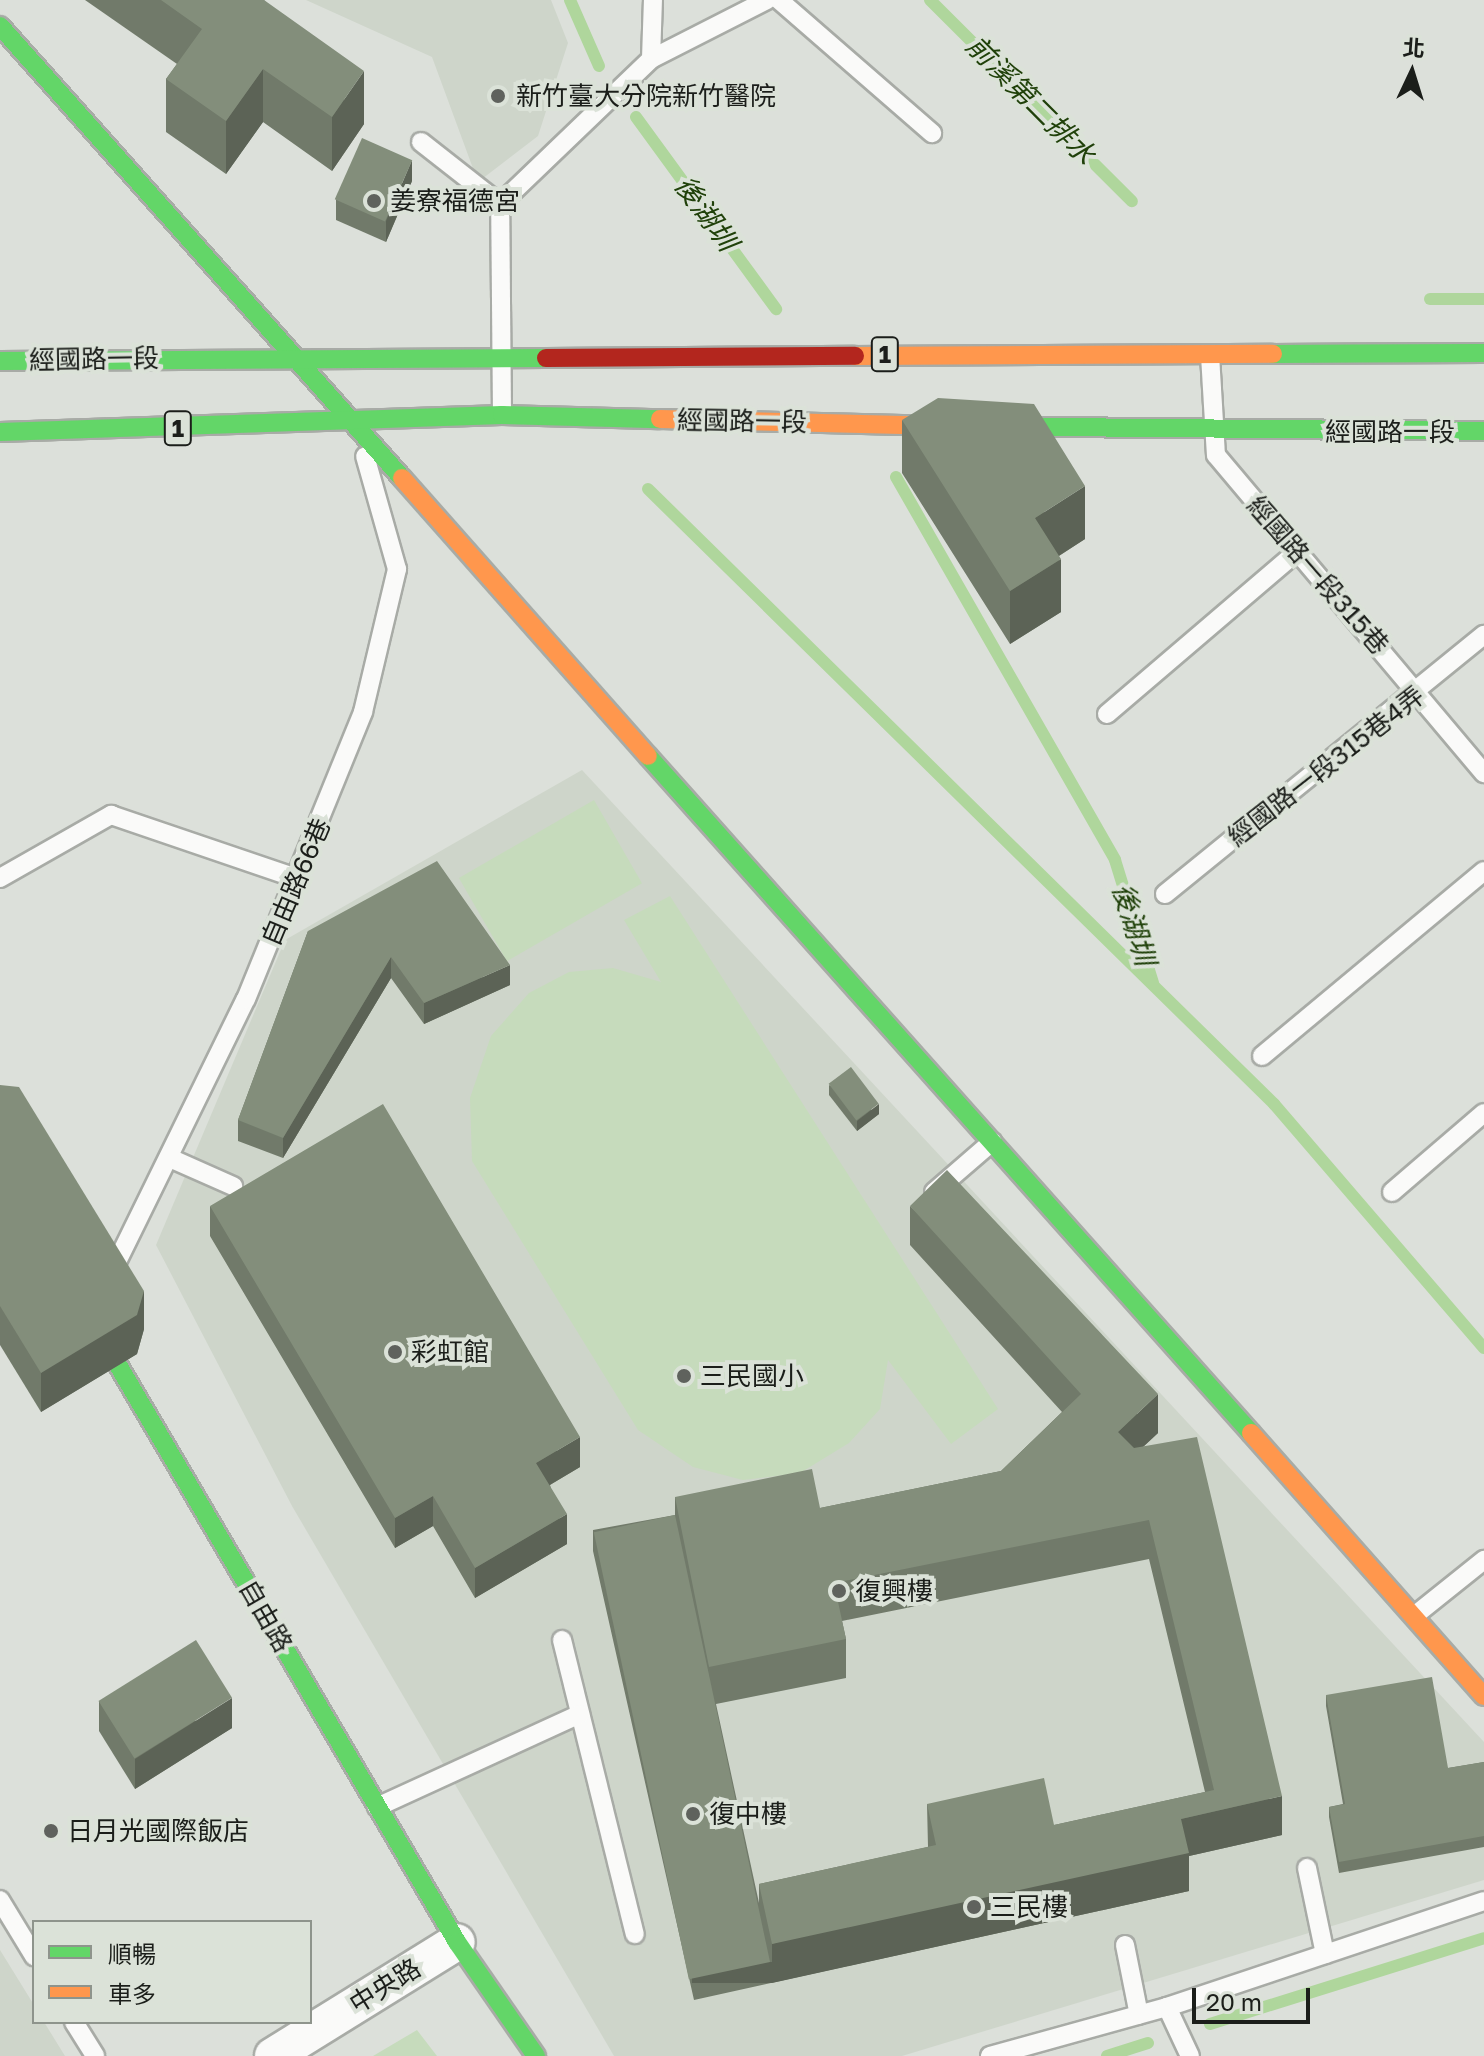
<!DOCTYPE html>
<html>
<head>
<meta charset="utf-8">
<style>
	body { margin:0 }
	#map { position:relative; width:1484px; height:2056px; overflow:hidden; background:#dce0da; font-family:"Golos Text","Noto Sans TC",sans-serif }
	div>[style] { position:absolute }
	.built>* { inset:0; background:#ced5ca }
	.green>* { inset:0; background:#c6dbbc; transform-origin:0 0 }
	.stream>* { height:12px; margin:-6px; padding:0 6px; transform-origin:6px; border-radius:6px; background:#afd69c }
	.roads { filter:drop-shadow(2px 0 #a8aba6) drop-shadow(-2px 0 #a8aba6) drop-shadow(0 2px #a8aba6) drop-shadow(0 -2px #a8aba6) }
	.lane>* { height:18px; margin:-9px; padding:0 9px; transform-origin:9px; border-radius:9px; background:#fafaf9 }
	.street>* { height:36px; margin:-18px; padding:0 18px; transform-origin:18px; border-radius:18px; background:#fafaf9 }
	.fast>* { height:18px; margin:-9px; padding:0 9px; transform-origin:9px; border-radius:9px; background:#63d668 }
	.slow>* { height:18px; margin:-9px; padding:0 9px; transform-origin:9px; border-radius:9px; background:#ff974d }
	.jam>* { height:18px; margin:-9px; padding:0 9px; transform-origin:9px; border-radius:9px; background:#b3261e }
	.wall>* { inset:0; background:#717a6a }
	.shaded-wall>* { inset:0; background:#5c6356; transform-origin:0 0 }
	.building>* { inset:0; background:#838e7b; transform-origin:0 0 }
	.dots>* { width:22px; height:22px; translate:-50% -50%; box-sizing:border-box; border:4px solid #dbe2d8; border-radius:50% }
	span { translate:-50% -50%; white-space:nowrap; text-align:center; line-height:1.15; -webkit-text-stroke:8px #dbe2d8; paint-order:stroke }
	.shield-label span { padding:2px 6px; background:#dbe2d8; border:2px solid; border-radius:6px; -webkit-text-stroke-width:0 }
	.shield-label { font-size:24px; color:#1b1e1a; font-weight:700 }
	.poi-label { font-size:26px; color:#1b1e1a }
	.left { translate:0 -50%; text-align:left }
	.street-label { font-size:26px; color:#1b1e1a }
	.water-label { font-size:28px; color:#20410a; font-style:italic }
	.legend { position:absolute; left:32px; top:1920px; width:280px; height:104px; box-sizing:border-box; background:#dbe2d8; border:2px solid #8e948c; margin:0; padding:10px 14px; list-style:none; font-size:24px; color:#1b1e1a }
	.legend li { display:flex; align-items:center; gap:16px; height:40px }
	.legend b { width:40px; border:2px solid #8e948c }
	.north { position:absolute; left:1372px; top:32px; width:80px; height:80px; -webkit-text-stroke:6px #dbe2d8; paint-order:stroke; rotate:4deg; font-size:22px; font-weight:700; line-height:32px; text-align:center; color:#1b1e1a }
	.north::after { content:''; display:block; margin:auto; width:28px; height:36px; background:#1b1e1a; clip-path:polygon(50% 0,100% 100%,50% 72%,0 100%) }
	.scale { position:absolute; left:1192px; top:1988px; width:118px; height:36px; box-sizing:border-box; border:4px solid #1b1e1a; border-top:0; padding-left:10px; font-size:24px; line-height:28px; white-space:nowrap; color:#1b1e1a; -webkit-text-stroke:6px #dbe2d8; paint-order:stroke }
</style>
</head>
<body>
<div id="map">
	<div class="built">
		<div style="clip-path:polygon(306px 0,551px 0,568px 43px,538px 136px,478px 182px,432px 57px)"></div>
		<div style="clip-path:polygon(582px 770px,1484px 1742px,1484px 1880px,902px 2056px,614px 2056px,292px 1506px,156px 1245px,285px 940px)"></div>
		<div style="clip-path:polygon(0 1950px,34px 2005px,34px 2022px,44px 2022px,65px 2056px,0 2056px)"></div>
	</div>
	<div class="green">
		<div style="left:594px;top:800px;width:96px;height:156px;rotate:60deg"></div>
		<div style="clip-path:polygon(670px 896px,998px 1409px,951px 1444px,888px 1360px,880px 1409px,849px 1443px,800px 1473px,743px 1480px,693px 1467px,638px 1430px,472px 1161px,470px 1098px,491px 1036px,529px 993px,569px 972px,613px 968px,661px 982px,624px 920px)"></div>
		<div style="clip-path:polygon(417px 2030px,437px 2056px,373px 2056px)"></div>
	</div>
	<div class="stream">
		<div style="left:570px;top:0;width:72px;rotate:66.3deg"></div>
		<div style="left:930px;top:0;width:285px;rotate:44.9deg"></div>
		<div style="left:636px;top:117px;width:238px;rotate:53.9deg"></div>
		<div style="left:1430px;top:299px;width:54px"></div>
		<div style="left:896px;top:477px;width:441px;rotate:60.2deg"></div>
		<div style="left:1115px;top:860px;width:129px;rotate:72.8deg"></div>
		<div style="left:648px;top:489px;width:878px;rotate:44.49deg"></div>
		<div style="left:1274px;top:1104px;width:322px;rotate:49.3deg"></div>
		<div style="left:1210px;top:2024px;width:287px;rotate:-17.4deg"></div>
		<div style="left:1107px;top:2056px;width:43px;rotate:-17.6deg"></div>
	</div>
	<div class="roads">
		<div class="lane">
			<div style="left:779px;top:0;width:203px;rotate:41deg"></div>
			<div style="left:651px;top:59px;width:130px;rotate:-27deg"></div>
			<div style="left:421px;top:142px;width:100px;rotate:38.1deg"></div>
			<div style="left:1210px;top:355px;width:100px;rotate:86.6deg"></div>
			<div style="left:1216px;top:455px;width:416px;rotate:49.9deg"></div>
			<div style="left:502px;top:415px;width:211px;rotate:-90.5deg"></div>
			<div style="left:500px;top:204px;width:209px;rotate:-43.8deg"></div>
			<div style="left:651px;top:59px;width:59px;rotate:-88.1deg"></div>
			<div style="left:1107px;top:714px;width:253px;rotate:-40.5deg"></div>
			<div style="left:0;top:878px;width:128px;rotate:-29.6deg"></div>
			<div style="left:111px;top:815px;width:199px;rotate:18.8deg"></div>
			<div style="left:1165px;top:894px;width:411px;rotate:-39.1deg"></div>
			<div style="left:1262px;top:1056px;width:289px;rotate:-39.8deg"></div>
			<div style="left:172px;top:1159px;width:67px;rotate:23.9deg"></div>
			<div style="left:934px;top:1192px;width:77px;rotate:-40.8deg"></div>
			<div style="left:1392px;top:1192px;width:121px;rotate:-40.7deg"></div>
			<div style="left:111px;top:1274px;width:306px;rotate:-63.9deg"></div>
			<div style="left:246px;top:999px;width:310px;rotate:-67.8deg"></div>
			<div style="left:363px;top:712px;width:147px;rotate:-76.6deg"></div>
			<div style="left:397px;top:569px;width:117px;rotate:-105.8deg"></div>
			<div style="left:1414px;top:1616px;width:90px;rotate:-38.7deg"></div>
			<div style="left:562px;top:1640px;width:303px;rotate:76.1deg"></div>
			<div style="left:377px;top:1807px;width:223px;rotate:-24.6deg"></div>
			<div style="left:1307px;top:1868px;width:88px;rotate:78.2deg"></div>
			<div style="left:0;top:1900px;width:66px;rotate:58.7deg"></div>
			<div style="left:1125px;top:1945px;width:71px;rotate:78.7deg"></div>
			<div style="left:1167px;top:2007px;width:54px;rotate:64.9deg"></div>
			<div style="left:74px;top:2022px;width:40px;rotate:58deg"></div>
			<div style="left:990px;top:2056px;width:184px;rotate:-15.5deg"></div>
			<div style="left:1167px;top:2007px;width:334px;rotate:-18.5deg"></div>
		</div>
		<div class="street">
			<div style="left:273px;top:2056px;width:216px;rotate:-31.8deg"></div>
		</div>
		<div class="fast">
			<div style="left:0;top:26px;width:605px;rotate:48.35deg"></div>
			<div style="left:1273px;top:354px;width:211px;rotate:-0.3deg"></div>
			<div style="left:0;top:361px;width:546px;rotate:-0.31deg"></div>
			<div style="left:943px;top:426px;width:541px;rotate:0.53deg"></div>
			<div style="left:0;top:432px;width:502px;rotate:-1.94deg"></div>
			<div style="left:502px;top:415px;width:158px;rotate:1.5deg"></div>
			<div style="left:648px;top:756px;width:907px;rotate:48.31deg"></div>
			<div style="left:88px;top:1314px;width:728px;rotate:59.56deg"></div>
			<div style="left:457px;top:1942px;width:139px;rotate:55.3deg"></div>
		</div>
		<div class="slow">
			<div style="left:855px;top:356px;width:418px;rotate:-0.3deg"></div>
			<div style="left:660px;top:419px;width:283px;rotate:1.4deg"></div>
			<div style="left:402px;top:478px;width:371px;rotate:48.5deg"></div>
			<div style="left:1251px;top:1433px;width:351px;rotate:48.5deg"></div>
		</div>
		<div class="jam">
			<div style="left:546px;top:358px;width:309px;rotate:-0.4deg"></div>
		</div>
	</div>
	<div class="wall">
		<div style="clip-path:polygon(85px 0,264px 0,364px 124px,332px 171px,263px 122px,226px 174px,166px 132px,166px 79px,177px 64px)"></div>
		<div style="clip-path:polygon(412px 181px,386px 242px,336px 220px,336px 200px)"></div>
		<div style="clip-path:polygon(902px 420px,1085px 539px,1059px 556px,1061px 612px,1010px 644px,902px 473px)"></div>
		<div style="clip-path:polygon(308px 931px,510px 985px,424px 1024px,391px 978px,283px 1158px,238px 1141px,238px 1120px)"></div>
		<div style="clip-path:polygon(0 1085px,144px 1329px,137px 1354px,41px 1412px,0 1345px)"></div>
		<div style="clip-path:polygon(829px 1085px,879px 1114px,857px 1131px,829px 1095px)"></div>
		<div style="clip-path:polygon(210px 1206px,580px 1467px,550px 1485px,567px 1544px,475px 1598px,433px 1526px,395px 1548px,210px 1236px)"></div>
		<div style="clip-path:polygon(evenodd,910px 1206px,1158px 1433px,1143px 1447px,1282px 1835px,1189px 1856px,1189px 1891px,694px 2000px,593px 1551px,593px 1530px,675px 1515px,675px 1497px,820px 1508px,1001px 1471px,1062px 1412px,910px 1245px,910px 1206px,1149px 1559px,1205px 1792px,1054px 1825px,927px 1804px,928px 1847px,759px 1884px,759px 1903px,716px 1704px,846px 1678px,846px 1639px,842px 1621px,1149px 1559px)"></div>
		<div style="clip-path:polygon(1326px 1695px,1448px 1768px,1484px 1762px,1484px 1847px,1339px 1873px,1329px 1817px,1329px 1807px,1343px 1804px,1326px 1706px)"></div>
		<div style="clip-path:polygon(99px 1701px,232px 1728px,135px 1789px,99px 1731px)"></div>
	</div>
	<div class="shaded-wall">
		<div style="clip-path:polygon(263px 69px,263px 122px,226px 174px,226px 121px)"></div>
		<div style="clip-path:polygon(364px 71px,364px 124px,332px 171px,332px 117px)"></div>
		<div style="clip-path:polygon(412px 160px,412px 181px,386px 242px,386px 221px)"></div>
		<div style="clip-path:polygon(1085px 486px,1085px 539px,1035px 571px,1035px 518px)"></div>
		<div style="clip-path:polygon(1061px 559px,1061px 612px,1010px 644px,1010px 591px)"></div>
		<div style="clip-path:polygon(391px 957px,391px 978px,283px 1158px,283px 1138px)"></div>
		<div style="clip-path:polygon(510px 965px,510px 985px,424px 1024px,424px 1003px)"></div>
		<div style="clip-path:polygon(879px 1104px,879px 1114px,857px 1131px,857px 1121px)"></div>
		<div style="clip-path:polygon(144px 1291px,144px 1329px,137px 1354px,41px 1412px,41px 1373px)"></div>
		<div style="clip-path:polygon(1158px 1394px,1158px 1433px,1118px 1470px,1118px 1432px)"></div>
		<div style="clip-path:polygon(580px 1437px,580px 1467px,536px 1493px,536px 1463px)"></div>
		<div style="clip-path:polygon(433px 1496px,433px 1526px,395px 1548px,395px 1518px)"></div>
		<div style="clip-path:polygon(567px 1514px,567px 1544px,475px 1598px,475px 1568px)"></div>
		<div style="clip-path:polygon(232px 1698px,232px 1728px,135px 1789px,135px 1759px)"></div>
		<div style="clip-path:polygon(1282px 1796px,1282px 1835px,1189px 1856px,1189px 1891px,772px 1983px,772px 1944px,1181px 1819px)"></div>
		<div style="left:772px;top:1962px;width:21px;height:80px;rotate:90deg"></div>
	</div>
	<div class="building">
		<div style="clip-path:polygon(161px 0,264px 0,364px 71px,332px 117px,263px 69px,226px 121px,166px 79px,202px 29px)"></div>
		<div style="left:362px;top:138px;width:55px;height:67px;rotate:24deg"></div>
		<div style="clip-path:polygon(938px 398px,1034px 404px,1085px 486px,1035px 518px,1061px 559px,1010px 591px,902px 420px)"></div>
		<div style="clip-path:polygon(437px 861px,510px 965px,424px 1003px,391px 957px,283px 1138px,238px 1120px,308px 931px)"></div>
		<div style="left:851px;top:1067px;width:46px;height:28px;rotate:53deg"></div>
		<div style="clip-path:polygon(0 1085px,19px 1087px,144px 1291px,137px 1315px,41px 1373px,0 1306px)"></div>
		<div style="clip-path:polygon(383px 1104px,580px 1437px,536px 1463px,567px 1514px,475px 1568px,433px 1496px,395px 1518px,210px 1206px)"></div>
		<div style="clip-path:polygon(947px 1170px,1158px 1394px,1118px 1432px,1134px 1448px,1197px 1437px,1282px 1796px,1181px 1819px,1189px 1853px,772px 1944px,759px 1884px,936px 1845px,927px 1804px,1044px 1778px,1054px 1825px,1214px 1790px,1149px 1520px,834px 1583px,846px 1639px,709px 1667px,675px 1497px,812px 1469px,820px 1508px,1001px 1471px,1081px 1394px,910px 1206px)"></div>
		<div style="left:675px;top:1515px;width:457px;height:83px;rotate:78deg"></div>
		<div style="left:196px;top:1640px;width:68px;height:115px;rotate:58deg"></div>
		<div style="clip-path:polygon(1432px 1677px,1448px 1768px,1484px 1762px,1484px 1836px,1339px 1862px,1329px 1807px,1345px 1804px,1326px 1695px)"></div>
	</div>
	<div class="dots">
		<div style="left:498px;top:96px;background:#5f625d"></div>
		<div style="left:374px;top:201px;background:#5f625d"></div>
		<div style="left:395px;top:1352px;background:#5f625d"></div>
		<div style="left:684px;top:1376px;background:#5f625d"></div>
		<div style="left:839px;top:1591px;background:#5f625d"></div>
		<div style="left:693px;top:1814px;background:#5f625d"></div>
		<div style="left:51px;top:1831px;background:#5f625d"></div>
		<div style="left:974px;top:1907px;background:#5f625d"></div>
	</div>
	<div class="shield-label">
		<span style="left:885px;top:354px">1</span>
		<span style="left:178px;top:428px">1</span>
	</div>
	<div class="poi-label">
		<span class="left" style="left:516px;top:96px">新竹臺大分院新竹醫院</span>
		<span class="left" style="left:390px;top:201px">姜寮福德宮</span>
		<span class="left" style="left:411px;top:1352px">彩虹館</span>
		<span class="left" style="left:700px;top:1376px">三民國小</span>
		<span class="left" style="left:855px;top:1591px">復興樓</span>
		<span class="left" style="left:709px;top:1814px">復中樓</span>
		<span class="left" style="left:67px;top:1831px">日月光國際飯店</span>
		<span class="left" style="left:990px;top:1907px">三民樓</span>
	</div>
	<div class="street-label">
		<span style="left:94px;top:359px;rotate:-1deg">經國路一段</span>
		<span style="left:742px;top:421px;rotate:1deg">經國路一段</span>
		<span style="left:1390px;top:432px">經國路一段</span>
		<span style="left:1318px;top:575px;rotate:49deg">經國路一段315巷</span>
		<span style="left:1326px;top:766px;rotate:-38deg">經國路一段315巷4弄</span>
		<span style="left:296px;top:882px;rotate:-67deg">自由路66巷</span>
		<span style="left:266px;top:1616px;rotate:60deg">自由路</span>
		<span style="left:385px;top:1986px;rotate:-32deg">中央路</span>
	</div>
	<div class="water-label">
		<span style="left:1031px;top:100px;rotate:45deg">前溪第二排水</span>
		<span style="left:706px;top:213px;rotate:54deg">後湖圳</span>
		<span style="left:1134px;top:924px;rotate:73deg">後湖圳</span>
	</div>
	<ul class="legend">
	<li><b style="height:10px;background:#63d668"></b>順暢</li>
	<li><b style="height:10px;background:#ff974d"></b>車多</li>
	</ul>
	<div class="north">北</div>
	<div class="scale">20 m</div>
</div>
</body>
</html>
